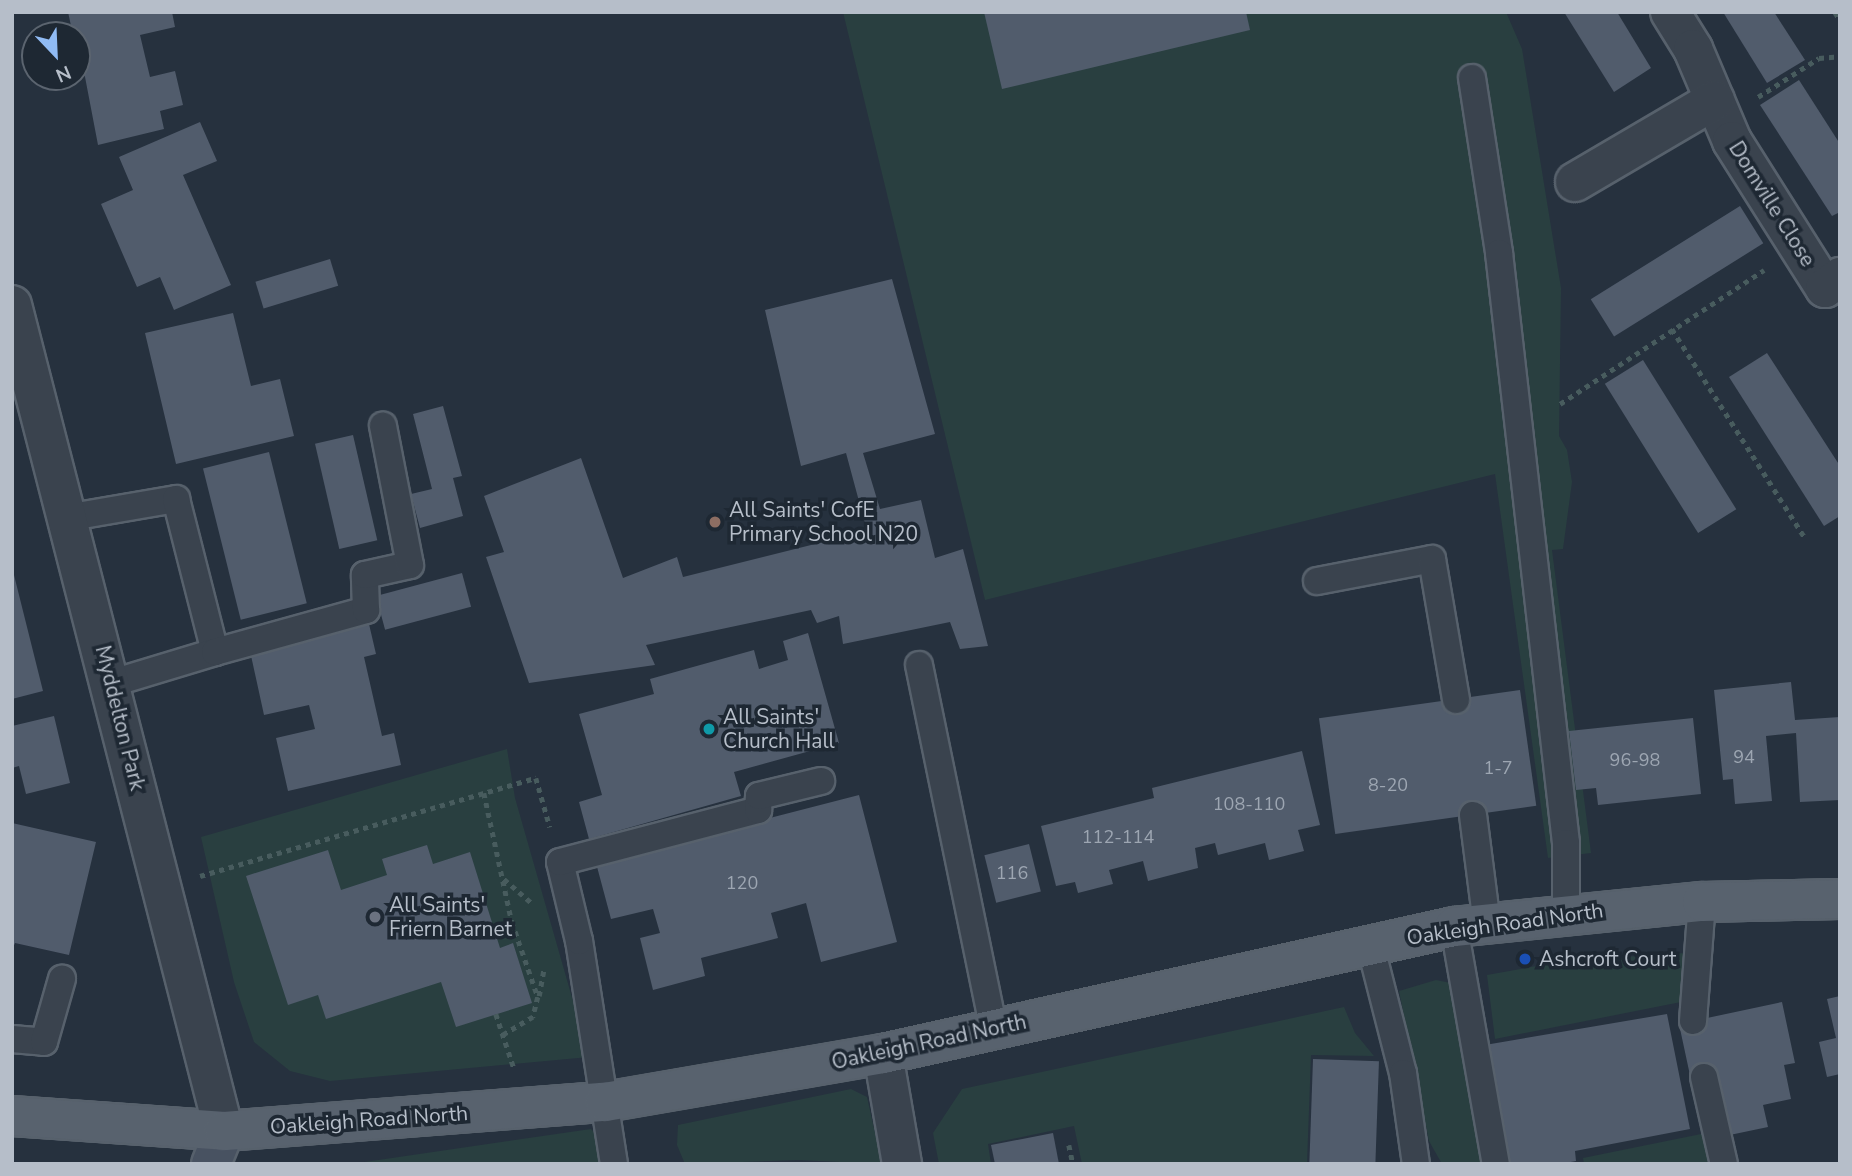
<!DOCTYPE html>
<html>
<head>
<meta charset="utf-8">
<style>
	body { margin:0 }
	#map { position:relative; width:1852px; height:1176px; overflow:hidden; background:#26313e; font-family:"Nunito Sans",sans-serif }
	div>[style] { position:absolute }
	.green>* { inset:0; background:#293f40 }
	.building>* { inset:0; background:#515c6c; transform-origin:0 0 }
	.path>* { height:4.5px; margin-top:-2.25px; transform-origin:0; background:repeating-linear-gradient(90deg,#485c5e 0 5px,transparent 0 10px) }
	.roads { filter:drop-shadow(2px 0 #57616c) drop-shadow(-2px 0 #57616c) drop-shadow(0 2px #57616c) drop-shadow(0 -2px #57616c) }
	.lane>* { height:26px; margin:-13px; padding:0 13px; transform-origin:13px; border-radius:13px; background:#3a434e }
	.street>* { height:38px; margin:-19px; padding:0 19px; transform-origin:19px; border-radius:19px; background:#3a434e }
	.secondary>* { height:38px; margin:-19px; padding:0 19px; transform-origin:19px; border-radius:19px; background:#485261 }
	.primary>* { height:38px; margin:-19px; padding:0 19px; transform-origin:19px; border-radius:19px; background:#58626e }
	.dots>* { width:19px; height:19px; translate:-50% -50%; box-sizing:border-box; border:4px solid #1e2833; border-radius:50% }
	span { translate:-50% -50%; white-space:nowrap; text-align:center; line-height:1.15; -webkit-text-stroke:7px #1e2833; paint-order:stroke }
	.number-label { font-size:18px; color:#9da6b2 }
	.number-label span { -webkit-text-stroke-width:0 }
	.street-label { font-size:21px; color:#b6bec9 }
	.poi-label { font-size:21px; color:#b6bec9 }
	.left { translate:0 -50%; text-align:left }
	.frame { position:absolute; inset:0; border:14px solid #b6bec9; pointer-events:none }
	.north { position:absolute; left:21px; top:21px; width:70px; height:70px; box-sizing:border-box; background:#1e2833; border:2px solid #5b646f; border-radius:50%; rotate:157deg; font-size:19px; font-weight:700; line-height:28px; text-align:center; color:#b6bec9 }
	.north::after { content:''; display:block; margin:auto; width:24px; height:32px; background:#90bbf4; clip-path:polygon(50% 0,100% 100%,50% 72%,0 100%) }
</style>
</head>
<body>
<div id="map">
	<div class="green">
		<div style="clip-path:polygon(843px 12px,1506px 12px,1522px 49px,1561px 288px,1559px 436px,1567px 450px,1572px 482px,1563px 549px,1552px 550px,1591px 853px,1548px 858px,1495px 474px,985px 600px)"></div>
		<div style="clip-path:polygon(507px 749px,515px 798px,589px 1057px,330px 1081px,290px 1071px,254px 1042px,234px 982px,201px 837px)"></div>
		<div style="clip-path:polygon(1684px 953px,1686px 1001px,1495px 1039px,1487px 975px,1564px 961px)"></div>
		<div style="clip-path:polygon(1436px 980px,1456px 984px,1488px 1164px,1442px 1164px,1429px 1141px,1399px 991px)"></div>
		<div style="clip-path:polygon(1344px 1007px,1355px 1033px,1374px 1056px,1311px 1055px,1307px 1164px,1082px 1164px,1074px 1126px,988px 1144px,991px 1164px,939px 1164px,933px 1133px,962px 1089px)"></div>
		<div style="clip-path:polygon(851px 1089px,867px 1097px,882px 1164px,798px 1160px,685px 1164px,677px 1145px,678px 1125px)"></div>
		<div style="clip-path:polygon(591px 1129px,606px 1146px,606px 1164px,351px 1164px)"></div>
		<div style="clip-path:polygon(1711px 1132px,1717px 1164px,1584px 1164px,1583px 1158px)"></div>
	</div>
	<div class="building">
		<div style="clip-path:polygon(68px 12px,172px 12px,175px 27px,140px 35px,150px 77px,175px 71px,183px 105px,160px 111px,164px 129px,98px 145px,77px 35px,73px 35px)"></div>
		<div style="clip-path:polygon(984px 12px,1246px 12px,1250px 30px,1002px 89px)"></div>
		<div style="clip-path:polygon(1564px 12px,1617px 12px,1651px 68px,1614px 92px)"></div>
		<div style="clip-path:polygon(1723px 12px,1774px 12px,1805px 60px,1767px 83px)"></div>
		<div style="clip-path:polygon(1799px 80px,1840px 144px,1840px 212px,1832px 216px,1760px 105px)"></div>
		<div style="clip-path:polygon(200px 122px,217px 161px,183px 175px,231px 285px,174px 310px,160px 277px,137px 287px,101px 204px,133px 190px,119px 157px)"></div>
		<div style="left:1740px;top:206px;width:44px;height:176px;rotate:58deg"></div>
		<div style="left:330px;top:259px;width:28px;height:78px;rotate:73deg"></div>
		<div style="clip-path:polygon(892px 279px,935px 434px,863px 453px,880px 509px,921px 500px,935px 558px,963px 549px,988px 646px,960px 649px,950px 622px,843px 644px,839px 616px,817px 623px,811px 610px,646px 645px,655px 665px,529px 683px,486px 557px,504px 552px,484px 496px,581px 458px,623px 578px,677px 557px,683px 577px,867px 531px,846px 453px,801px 466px,765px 310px)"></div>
		<div style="clip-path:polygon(233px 313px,251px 386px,280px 379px,294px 436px,176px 464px,145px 333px)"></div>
		<div style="clip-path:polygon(1767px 353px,1840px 466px,1840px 516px,1824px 526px,1729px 377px)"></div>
		<div style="left:1643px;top:360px;width:176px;height:45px;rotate:58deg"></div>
		<div style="clip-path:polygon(443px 406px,462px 476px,453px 478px,463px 516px,420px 528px,411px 494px,432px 489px,413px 414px)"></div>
		<div style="left:353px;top:435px;width:108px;height:39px;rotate:77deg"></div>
		<div style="left:269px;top:452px;width:156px;height:68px;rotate:76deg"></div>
		<div style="clip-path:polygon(12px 567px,43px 691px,12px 699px)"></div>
		<div style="left:462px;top:573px;width:35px;height:89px;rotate:75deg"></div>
		<div style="clip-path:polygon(369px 624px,376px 654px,364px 657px,382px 736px,394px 733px,401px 765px,288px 791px,276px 738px,315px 729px,309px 705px,264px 715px,250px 651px)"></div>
		<div style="clip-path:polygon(808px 633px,839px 743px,734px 772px,741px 796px,589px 839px,579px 802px,602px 795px,579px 714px,654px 694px,650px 679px,754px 650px,759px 669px,788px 660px,783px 641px)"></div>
		<div style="clip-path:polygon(1791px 682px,1795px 720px,1840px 717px,1840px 800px,1800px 802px,1796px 733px,1766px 736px,1772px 801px,1735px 804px,1733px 779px,1723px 780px,1714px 690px)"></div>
		<div style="left:1520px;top:690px;width:117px;height:203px;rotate:82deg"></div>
		<div style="clip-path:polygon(54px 716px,70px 783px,26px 794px,19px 766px,12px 768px,12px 726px)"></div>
		<div style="clip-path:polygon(1693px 718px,1701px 794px,1598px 805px,1596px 788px,1576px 790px,1569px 731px)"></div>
		<div style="clip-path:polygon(1302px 751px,1320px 825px,1298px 830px,1304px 851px,1269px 860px,1265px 843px,1218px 855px,1215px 843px,1195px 848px,1198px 868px,1148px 881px,1143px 861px,1109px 870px,1113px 884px,1078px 893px,1075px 882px,1056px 886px,1041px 826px,1154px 798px,1152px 788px)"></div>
		<div style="clip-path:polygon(859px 795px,897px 942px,821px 962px,806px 903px,771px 913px,778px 938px,701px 958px,705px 976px,653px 990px,640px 938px,660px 933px,653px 909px,611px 919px,596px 863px)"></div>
		<div style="clip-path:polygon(12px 823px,96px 842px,69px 955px,15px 943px,12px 950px)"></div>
		<div style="left:1029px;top:844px;width:49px;height:46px;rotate:76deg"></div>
		<div style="clip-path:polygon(427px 845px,433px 864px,470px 852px,500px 948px,513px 943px,532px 1003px,456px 1027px,441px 982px,326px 1019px,318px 995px,288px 1005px,246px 876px,328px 850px,341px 890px,387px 875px,382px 859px)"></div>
		<div style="clip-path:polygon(1840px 996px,1840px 1074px,1827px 1077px,1819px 1042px,1836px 1038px,1827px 999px)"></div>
		<div style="clip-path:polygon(1782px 1002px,1795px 1063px,1784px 1065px,1791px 1099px,1763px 1105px,1768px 1127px,1725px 1136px,1704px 1077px,1691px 1080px,1679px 1024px)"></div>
		<div style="clip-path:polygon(1667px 1014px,1690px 1129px,1575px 1151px,1576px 1161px,1560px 1164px,1502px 1164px,1479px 1046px)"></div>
		<div style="left:1313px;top:1059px;width:66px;height:105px;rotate:2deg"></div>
		<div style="clip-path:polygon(1053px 1133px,1059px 1164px,995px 1164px,991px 1145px)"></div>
	</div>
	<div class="path">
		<div style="left:1835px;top:12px;width:9px;rotate:58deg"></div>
		<div style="left:1758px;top:97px;width:72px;rotate:-32.6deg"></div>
		<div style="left:1819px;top:58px;width:21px;rotate:-5deg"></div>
		<div style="left:1672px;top:329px;width:246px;rotate:57.5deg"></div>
		<div style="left:1560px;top:404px;width:244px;rotate:-33.3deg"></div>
		<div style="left:484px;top:793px;width:132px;rotate:77.8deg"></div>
		<div style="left:512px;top:922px;width:79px;rotate:70.9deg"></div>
		<div style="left:538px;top:997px;width:21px;rotate:104deg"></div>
		<div style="left:533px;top:1017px;width:35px;rotate:149deg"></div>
		<div style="left:200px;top:876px;width:350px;rotate:-16.3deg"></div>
		<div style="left:536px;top:778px;width:51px;rotate:74.1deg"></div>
		<div style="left:504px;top:879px;width:37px;rotate:41deg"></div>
		<div style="left:539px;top:996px;width:29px;rotate:-80deg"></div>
		<div style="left:496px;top:1014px;width:57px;rotate:71.6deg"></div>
		<div style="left:1069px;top:1145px;width:19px;rotate:78deg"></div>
	</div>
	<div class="roads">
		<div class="lane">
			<div style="left:1472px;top:78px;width:177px;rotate:81.2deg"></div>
			<div style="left:1499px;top:253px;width:594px;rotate:83.52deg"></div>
			<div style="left:1566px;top:843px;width:71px;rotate:90deg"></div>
			<div style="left:65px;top:518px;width:113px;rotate:-9.7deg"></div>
			<div style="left:176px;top:499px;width:158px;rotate:75.7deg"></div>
			<div style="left:215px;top:652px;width:108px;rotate:163.2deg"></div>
			<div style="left:1317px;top:581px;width:117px;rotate:-10.8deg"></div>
			<div style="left:1432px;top:559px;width:143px;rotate:80.3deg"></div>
			<div style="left:215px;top:652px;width:157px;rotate:-15.5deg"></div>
			<div style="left:366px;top:610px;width:35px;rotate:-92deg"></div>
			<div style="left:365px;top:575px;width:46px;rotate:-12.5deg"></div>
			<div style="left:410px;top:565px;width:142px;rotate:-101deg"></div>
			<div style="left:919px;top:665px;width:372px;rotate:78.4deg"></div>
			<div style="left:1473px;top:815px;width:111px;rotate:82.7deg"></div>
			<div style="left:1454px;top:927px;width:241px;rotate:80deg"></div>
			<div style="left:1370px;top:944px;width:133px;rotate:75.7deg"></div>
			<div style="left:1403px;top:1073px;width:92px;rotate:81.9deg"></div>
			<div style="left:1693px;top:1021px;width:119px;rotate:-85.7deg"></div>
			<div style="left:12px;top:1039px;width:32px;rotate:5deg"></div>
			<div style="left:44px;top:1042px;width:66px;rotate:-74.1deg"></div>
			<div style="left:1704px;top:1077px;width:89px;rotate:77.1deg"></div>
			<div style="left:614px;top:1164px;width:226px;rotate:-98.9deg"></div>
			<div style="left:579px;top:941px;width:81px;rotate:-103.5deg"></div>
			<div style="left:560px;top:862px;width:205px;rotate:-14.7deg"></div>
			<div style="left:758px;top:810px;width:14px;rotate:-86deg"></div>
			<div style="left:759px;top:796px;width:64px;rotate:-13.6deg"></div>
		</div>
		<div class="street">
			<div style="left:1670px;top:12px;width:44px;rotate:58.1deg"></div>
			<div style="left:1693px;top:49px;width:100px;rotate:67deg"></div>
			<div style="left:1732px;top:141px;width:174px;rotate:57.7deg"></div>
			<div style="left:1825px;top:288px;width:19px;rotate:-36deg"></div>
			<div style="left:1575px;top:182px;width:162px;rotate:-30.4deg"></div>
			<div style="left:12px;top:305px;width:853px;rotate:75.61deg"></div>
			<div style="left:883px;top:1054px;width:112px;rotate:80.2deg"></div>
		</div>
		<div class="secondary">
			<div style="left:211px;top:1164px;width:35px;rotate:-68deg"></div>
		</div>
		<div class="primary">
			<div style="left:12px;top:1116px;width:213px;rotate:4deg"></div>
			<div style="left:224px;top:1131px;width:382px;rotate:-4.4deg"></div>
			<div style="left:605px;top:1102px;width:282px;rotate:-9.8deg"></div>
			<div style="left:883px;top:1054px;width:585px;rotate:-12.54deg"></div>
			<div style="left:1454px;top:927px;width:249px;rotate:-5.8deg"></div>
			<div style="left:1702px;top:902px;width:138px;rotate:-1.2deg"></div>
		</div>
	</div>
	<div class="dots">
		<div style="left:715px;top:522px;background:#8d6e63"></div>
		<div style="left:709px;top:729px;background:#0f9aa8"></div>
		<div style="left:375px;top:917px;background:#6b7280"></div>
		<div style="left:1525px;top:959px;background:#1a4fb4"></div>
	</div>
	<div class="number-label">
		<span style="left:1744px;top:757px">94</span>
		<span style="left:1635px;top:760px">96-98</span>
		<span style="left:1498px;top:768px">1-7</span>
		<span style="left:1388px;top:785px">8-20</span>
		<span style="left:1249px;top:804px">108-110</span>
		<span style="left:1118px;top:837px">112-114</span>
		<span style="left:1012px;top:873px">116</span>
		<span style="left:742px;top:883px">120</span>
	</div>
	<div class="street-label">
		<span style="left:1772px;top:204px;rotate:58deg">Domville Close</span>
		<span style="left:120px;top:718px;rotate:76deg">Myddelton Park</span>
		<span style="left:1505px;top:924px;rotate:-8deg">Oakleigh Road North</span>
		<span style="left:929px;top:1042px;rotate:-12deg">Oakleigh Road North</span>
		<span style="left:369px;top:1120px;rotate:-4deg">Oakleigh Road North</span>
	</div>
	<div class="poi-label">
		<span class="left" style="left:729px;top:522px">All Saints' CofE<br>Primary School N20</span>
		<span class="left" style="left:723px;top:729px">All Saints'<br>Church Hall</span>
		<span class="left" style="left:389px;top:917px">All Saints'<br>Friern Barnet</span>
		<span class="left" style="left:1539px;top:959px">Ashcroft Court</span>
	</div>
	<div class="frame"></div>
	<div class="north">N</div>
</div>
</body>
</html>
